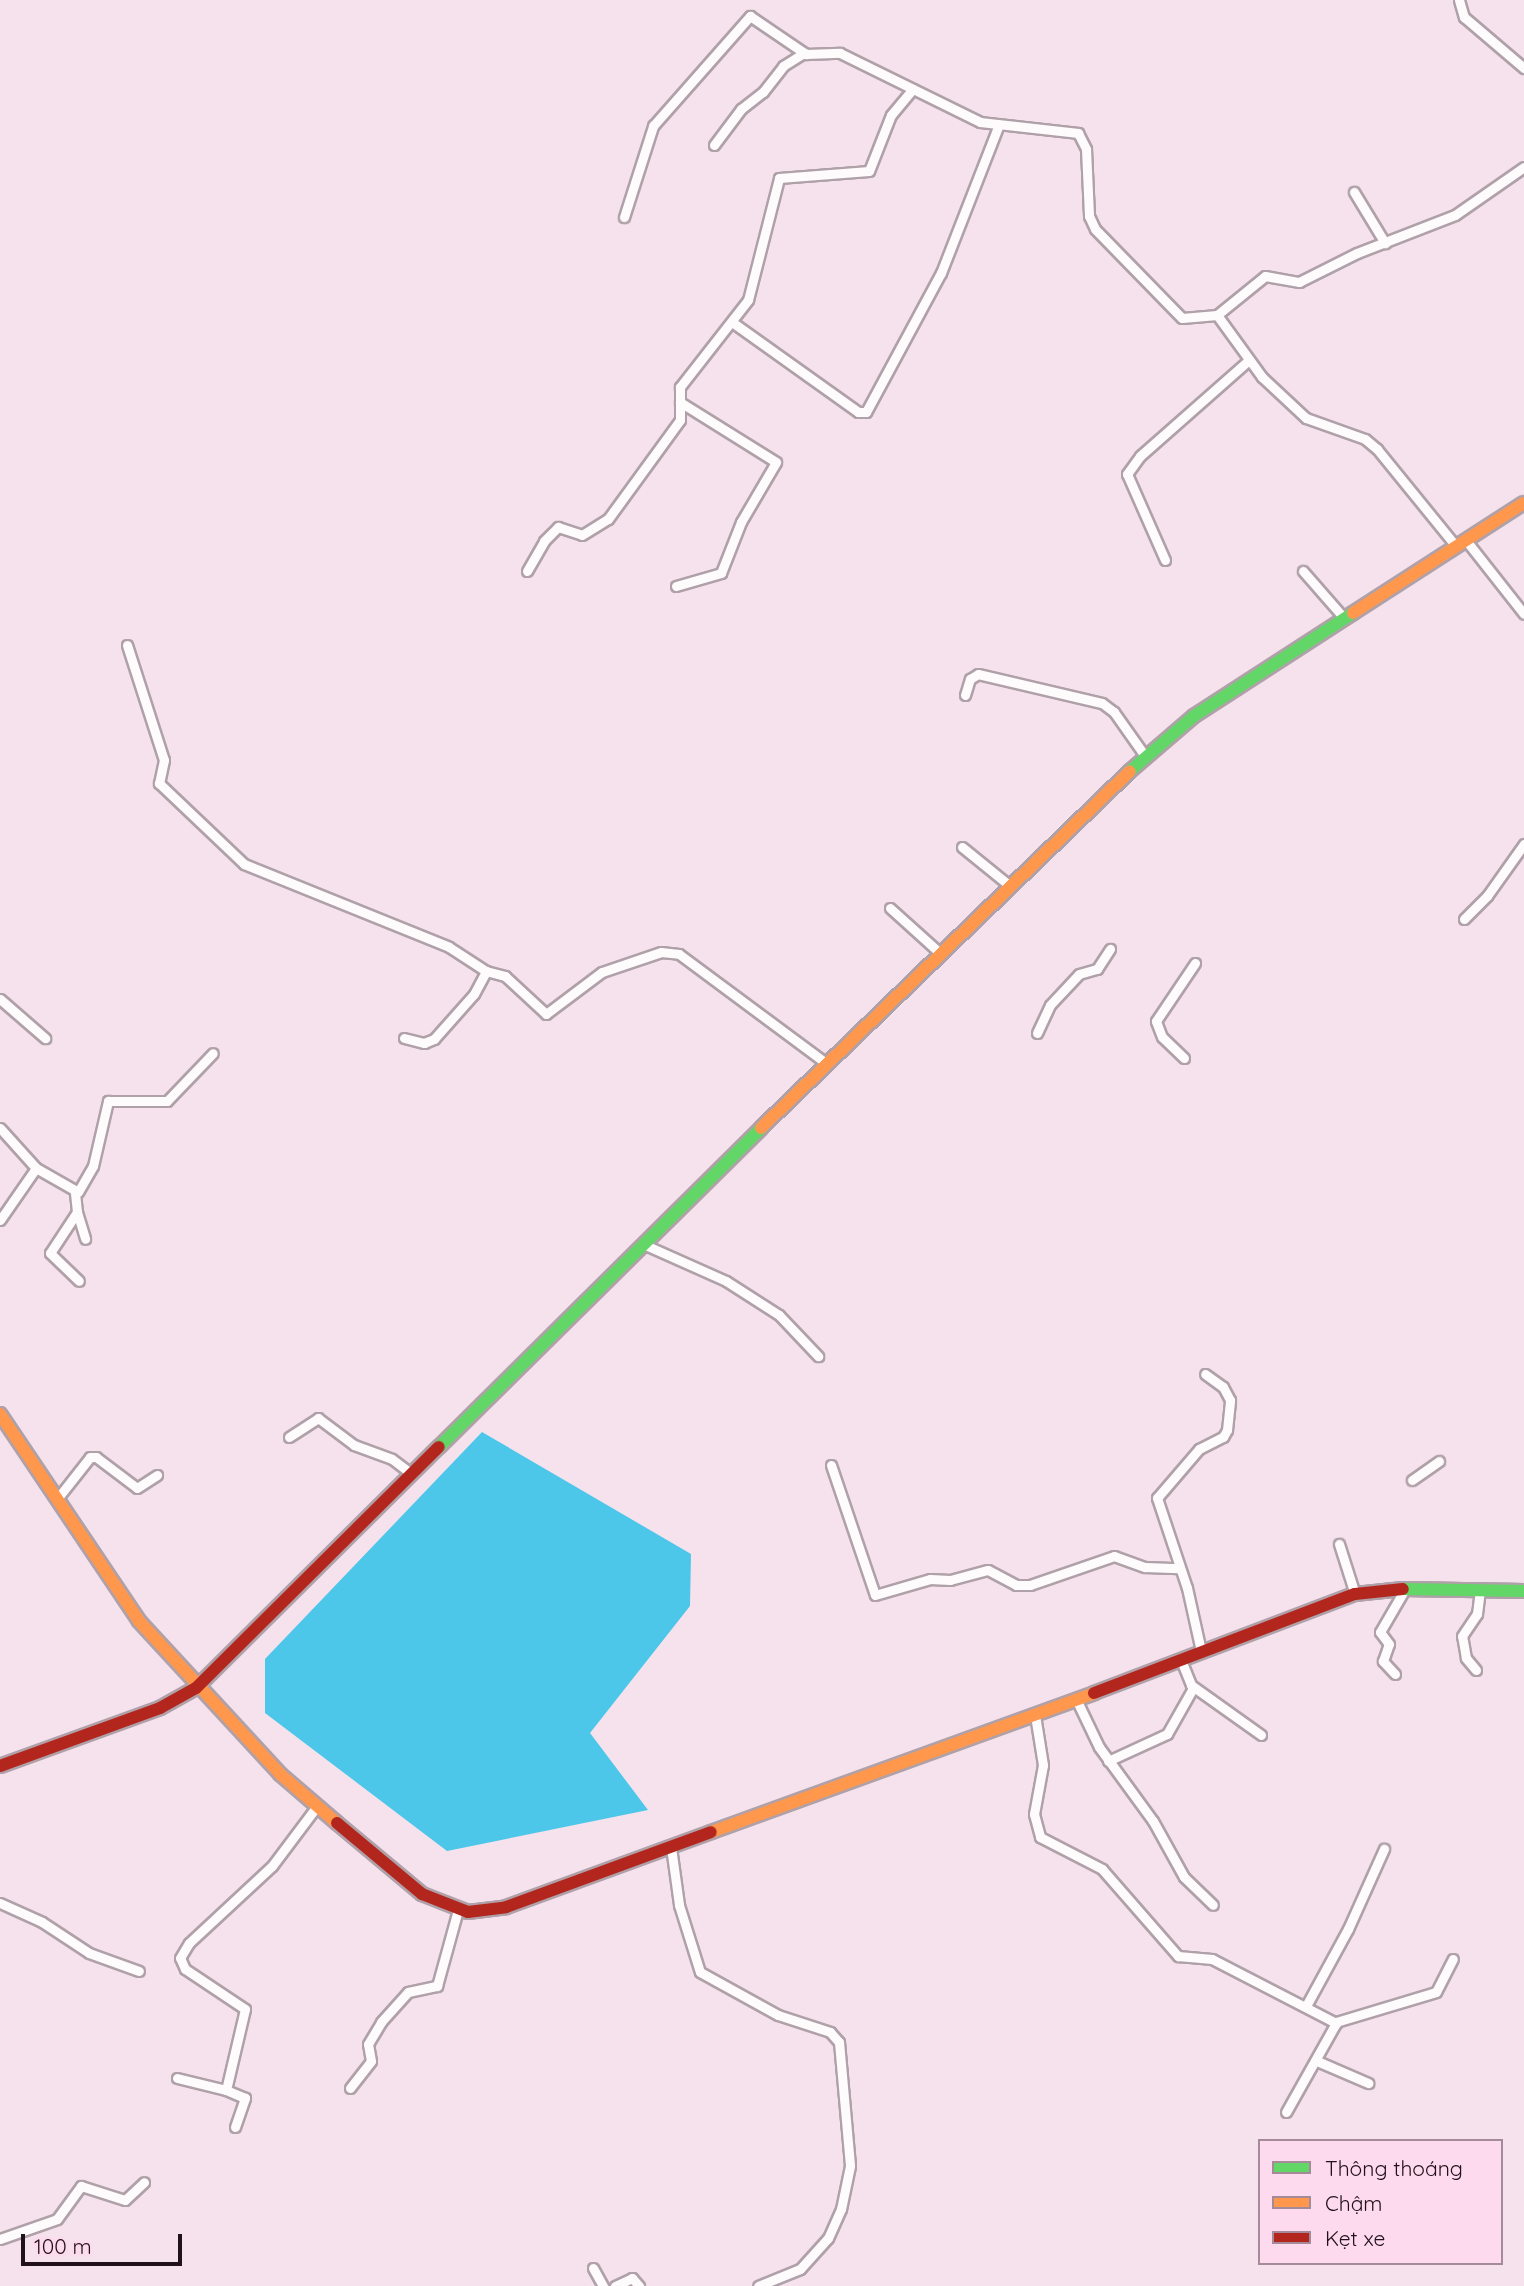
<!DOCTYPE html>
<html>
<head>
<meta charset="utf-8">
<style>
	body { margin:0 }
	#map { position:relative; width:1524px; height:2286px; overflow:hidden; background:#f5e2ec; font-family:Quicksand,sans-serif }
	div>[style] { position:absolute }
	.water>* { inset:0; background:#4cc7ea }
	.roads { filter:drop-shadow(2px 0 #b0a1a9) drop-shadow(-2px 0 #b0a1a9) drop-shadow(0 2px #b0a1a9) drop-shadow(0 -2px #b0a1a9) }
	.street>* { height:9px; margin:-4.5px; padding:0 4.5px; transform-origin:4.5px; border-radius:4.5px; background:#fefbfc }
	.fast>* { height:12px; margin:-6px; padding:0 6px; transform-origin:6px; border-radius:6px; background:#63d668 }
	.slow>* { height:12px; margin:-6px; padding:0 6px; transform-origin:6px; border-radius:6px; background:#ff974d }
	.jam>* { height:12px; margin:-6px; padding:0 6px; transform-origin:6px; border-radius:6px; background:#b3261e }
	span { translate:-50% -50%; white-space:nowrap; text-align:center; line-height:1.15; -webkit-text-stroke:7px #fddaed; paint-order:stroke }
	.legend { position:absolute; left:1258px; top:2139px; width:245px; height:126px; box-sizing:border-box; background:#fddaed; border:2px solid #a58a99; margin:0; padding:9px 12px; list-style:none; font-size:21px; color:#20111a }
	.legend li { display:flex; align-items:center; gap:14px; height:35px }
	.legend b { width:35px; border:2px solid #a58a99 }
	.scale { position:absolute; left:21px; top:2234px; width:161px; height:32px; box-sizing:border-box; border:4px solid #20111a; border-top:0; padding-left:9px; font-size:21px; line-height:24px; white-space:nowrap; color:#20111a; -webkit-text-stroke:5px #fddaed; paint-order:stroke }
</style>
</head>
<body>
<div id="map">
	<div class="water">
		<div style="clip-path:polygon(482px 1432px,691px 1554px,690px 1606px,590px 1733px,648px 1810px,447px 1851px,265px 1713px,265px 1659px)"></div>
	</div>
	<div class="roads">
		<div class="street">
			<div style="left:1459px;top:0;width:18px;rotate:74deg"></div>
			<div style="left:1464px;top:17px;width:79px;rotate:40.4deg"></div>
			<div style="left:714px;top:145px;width:45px;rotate:-53.1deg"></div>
			<div style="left:741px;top:109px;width:28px;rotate:-38deg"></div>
			<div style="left:763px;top:92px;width:33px;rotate:-52deg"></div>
			<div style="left:783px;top:66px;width:25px;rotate:-32deg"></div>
			<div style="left:1354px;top:192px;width:60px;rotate:58.7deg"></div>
			<div style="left:624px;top:217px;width:96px;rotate:-72.3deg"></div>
			<div style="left:653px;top:126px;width:147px;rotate:-48.6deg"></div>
			<div style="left:750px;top:16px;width:68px;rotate:34.2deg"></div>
			<div style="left:806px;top:54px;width:34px;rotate:-2deg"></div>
			<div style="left:840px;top:53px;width:156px;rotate:26.2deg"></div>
			<div style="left:980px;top:122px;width:99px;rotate:6.4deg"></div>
			<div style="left:1078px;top:133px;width:18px;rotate:63deg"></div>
			<div style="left:1086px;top:149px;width:67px;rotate:87.4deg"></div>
			<div style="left:1089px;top:216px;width:14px;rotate:65deg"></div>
			<div style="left:1095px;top:229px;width:124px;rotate:45.7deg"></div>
			<div style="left:1182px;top:318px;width:35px;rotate:-5deg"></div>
			<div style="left:1217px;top:315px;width:77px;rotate:54deg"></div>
			<div style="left:1262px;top:377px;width:60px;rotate:43deg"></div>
			<div style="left:1306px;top:418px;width:63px;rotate:19.6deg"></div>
			<div style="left:1365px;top:439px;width:16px;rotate:40deg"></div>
			<div style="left:1377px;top:449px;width:124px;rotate:50.9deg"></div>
			<div style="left:1217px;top:315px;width:62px;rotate:-39.1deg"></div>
			<div style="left:1265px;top:276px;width:35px;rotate:10deg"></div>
			<div style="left:1299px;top:282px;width:65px;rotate:-26.6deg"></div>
			<div style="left:1357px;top:253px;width:105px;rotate:-21.2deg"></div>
			<div style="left:1455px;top:215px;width:84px;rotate:-34.8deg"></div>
			<div style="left:732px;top:322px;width:155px;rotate:35.5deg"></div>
			<div style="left:858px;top:412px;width:8px"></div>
			<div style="left:866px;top:412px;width:158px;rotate:-61.7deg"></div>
			<div style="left:941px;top:273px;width:157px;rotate:-68.7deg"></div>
			<div style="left:1465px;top:539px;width:95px;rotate:51.8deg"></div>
			<div style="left:1165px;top:560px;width:94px;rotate:-113.8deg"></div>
			<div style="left:1127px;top:474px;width:22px;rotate:-54deg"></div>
			<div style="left:1140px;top:456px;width:145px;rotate:-41.4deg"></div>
			<div style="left:527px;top:571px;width:34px;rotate:-60deg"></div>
			<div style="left:544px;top:541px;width:20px;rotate:-45deg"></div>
			<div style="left:558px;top:527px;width:25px;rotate:18deg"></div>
			<div style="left:582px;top:535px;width:31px;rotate:-32deg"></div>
			<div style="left:608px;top:519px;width:122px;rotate:-54deg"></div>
			<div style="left:680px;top:420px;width:33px;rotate:-90deg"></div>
			<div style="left:680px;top:387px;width:110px;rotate:-52deg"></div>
			<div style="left:748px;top:300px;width:126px;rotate:-75.7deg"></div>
			<div style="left:779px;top:178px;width:90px;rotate:-4.4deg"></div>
			<div style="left:869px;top:171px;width:60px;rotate:-68.6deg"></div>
			<div style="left:891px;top:115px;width:34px;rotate:-50deg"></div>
			<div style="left:1303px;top:571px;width:62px;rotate:48.9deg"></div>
			<div style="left:676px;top:586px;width:47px;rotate:-16.1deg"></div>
			<div style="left:721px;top:573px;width:55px;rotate:-68.6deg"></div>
			<div style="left:741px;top:522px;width:69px;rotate:-59.7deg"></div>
			<div style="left:776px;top:462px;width:113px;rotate:-148deg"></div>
			<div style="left:127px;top:645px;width:121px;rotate:72.2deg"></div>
			<div style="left:164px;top:760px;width:24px;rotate:102deg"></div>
			<div style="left:159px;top:783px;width:117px;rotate:43.6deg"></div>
			<div style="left:244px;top:864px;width:221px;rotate:22deg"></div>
			<div style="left:449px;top:947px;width:44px;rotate:33deg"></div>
			<div style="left:486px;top:971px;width:20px;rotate:15deg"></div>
			<div style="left:505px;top:976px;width:56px;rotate:42.8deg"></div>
			<div style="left:546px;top:1014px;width:70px;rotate:-36.9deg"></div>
			<div style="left:602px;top:972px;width:62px;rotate:-18.7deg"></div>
			<div style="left:661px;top:952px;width:18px;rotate:6deg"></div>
			<div style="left:679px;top:954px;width:184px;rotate:36.6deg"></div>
			<div style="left:965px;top:695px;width:17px;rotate:-73deg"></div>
			<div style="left:970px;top:679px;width:9px;rotate:-32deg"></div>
			<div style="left:978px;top:674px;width:127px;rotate:13.2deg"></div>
			<div style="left:1102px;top:703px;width:15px;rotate:37deg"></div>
			<div style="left:1114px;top:712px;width:54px;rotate:54.8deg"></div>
			<div style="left:962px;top:847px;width:62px;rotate:39.1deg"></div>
			<div style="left:890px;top:908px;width:67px;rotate:42deg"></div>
			<div style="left:1464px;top:919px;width:33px;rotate:-45deg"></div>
			<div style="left:1487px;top:896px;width:64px;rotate:-54.6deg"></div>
			<div style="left:0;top:999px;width:60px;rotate:40.9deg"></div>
			<div style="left:1037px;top:1033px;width:31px;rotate:-65deg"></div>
			<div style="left:1050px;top:1005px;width:42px;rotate:-46.9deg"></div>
			<div style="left:1079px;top:974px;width:19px;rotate:-16deg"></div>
			<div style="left:1097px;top:969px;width:24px;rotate:-57deg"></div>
			<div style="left:404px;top:1038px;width:21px;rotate:14deg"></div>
			<div style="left:424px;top:1043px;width:11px;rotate:-22deg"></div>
			<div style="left:434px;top:1039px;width:60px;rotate:-48.4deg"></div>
			<div style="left:474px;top:994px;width:26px;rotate:-62deg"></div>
			<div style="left:1184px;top:1058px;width:30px;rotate:-136deg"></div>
			<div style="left:1162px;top:1037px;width:17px;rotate:-111deg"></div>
			<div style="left:1156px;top:1021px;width:70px;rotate:-56.1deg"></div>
			<div style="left:0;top:1128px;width:54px;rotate:48deg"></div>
			<div style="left:36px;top:1168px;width:48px;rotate:29.7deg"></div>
			<div style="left:78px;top:1192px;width:30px;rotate:-60deg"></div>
			<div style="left:93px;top:1166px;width:67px;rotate:-77deg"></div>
			<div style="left:108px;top:1101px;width:59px"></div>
			<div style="left:167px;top:1101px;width:66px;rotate:-46.2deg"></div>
			<div style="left:75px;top:1193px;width:19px;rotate:84deg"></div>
			<div style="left:77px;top:1212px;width:49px;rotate:123.4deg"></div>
			<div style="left:50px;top:1253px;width:40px;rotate:44deg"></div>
			<div style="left:77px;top:1212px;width:28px;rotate:73deg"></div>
			<div style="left:0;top:1220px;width:63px;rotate:-55.3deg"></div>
			<div style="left:643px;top:1244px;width:91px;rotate:24deg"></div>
			<div style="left:726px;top:1281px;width:63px;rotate:32.7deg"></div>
			<div style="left:779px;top:1315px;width:57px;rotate:46.4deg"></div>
			<div style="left:289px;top:1437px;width:35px;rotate:-33deg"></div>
			<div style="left:318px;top:1418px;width:45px;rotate:36.9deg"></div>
			<div style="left:354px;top:1445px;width:40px;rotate:20.2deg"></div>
			<div style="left:392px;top:1459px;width:25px;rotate:37deg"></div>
			<div style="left:831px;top:1465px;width:137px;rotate:71.3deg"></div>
			<div style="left:875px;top:1595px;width:57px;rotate:-16.2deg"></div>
			<div style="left:930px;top:1579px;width:20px;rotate:3deg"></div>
			<div style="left:950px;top:1580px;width:39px;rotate:-15deg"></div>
			<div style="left:988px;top:1570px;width:32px;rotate:28deg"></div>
			<div style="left:1016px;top:1585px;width:14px"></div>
			<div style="left:1030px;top:1585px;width:89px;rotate:-19deg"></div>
			<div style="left:1114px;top:1556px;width:33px;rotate:20deg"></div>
			<div style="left:1145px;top:1567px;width:34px;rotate:2deg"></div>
			<div style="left:1412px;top:1480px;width:33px;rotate:-35deg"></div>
			<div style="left:57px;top:1499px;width:53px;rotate:-51.8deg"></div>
			<div style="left:90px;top:1457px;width:6px"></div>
			<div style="left:96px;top:1457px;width:51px;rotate:37.1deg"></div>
			<div style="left:137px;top:1488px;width:24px;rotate:-33deg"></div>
			<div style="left:1339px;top:1544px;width:52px;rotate:72.3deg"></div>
			<div style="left:1201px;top:1651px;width:65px;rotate:-102.5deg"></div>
			<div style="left:1187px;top:1588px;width:95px;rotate:-108.4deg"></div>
			<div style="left:1157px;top:1498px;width:65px;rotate:-49.4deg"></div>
			<div style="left:1199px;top:1449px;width:27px;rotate:-27deg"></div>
			<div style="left:1223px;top:1437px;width:8px;rotate:-60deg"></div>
			<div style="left:1227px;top:1430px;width:30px;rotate:-84deg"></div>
			<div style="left:1230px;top:1400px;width:15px;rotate:-118deg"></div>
			<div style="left:1223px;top:1387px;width:22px;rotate:-144deg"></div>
			<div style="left:1181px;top:1660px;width:27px;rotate:68deg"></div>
			<div style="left:1191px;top:1685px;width:86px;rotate:35.5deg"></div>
			<div style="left:1476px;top:1670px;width:16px;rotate:-130deg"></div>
			<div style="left:1466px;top:1658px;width:22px;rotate:-100deg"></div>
			<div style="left:1462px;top:1636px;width:27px;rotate:-56deg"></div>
			<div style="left:1477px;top:1614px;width:24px;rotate:-83deg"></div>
			<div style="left:1395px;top:1674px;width:18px;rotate:-133deg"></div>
			<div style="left:1383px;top:1661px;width:18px;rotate:-71deg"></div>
			<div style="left:1389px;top:1644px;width:15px;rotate:-127deg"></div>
			<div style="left:1380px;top:1632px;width:50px;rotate:-59.8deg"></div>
			<div style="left:1076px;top:1699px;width:53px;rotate:64.4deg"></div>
			<div style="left:1099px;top:1747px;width:92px;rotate:53.9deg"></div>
			<div style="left:1153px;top:1821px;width:64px;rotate:61deg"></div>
			<div style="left:1184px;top:1877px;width:40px;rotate:44deg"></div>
			<div style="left:1035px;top:1715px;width:51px;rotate:80.9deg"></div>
			<div style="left:1043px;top:1765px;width:50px;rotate:100.4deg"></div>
			<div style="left:1034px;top:1814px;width:24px;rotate:75deg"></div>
			<div style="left:1040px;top:1837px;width:70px;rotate:27.3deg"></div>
			<div style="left:1102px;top:1869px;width:116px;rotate:48.9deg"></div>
			<div style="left:1178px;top:1956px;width:34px;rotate:5deg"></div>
			<div style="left:1212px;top:1959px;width:140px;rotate:27.3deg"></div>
			<div style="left:1336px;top:2023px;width:102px;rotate:119.3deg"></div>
			<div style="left:1108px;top:1761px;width:65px;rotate:-24.6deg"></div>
			<div style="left:1167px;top:1734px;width:53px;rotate:-60.5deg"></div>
			<div style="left:671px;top:1847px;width:59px;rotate:82.1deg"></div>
			<div style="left:679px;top:1905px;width:70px;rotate:72.6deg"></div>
			<div style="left:700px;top:1972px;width:89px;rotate:28.9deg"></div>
			<div style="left:778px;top:2015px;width:55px;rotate:18.1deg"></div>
			<div style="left:830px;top:2032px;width:13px;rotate:48deg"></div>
			<div style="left:839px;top:2042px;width:124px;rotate:84.9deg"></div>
			<div style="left:850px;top:2166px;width:44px;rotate:101.8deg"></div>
			<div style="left:841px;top:2209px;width:32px;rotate:114deg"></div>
			<div style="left:828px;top:2238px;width:42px;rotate:132.1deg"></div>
			<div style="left:800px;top:2269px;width:45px;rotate:158deg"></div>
			<div style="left:0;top:1903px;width:46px;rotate:24.3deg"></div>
			<div style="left:42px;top:1922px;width:56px;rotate:33.4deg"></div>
			<div style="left:89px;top:1953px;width:53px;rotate:19.8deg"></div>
			<div style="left:1306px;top:2006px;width:88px;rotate:-61.4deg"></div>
			<div style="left:1348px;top:1929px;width:88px;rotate:-65.8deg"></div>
			<div style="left:1336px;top:2022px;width:104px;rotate:-16.7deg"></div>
			<div style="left:1436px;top:1992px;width:37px;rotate:-63deg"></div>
			<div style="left:1317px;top:2061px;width:56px;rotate:23.3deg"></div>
			<div style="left:177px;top:2078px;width:50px;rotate:13.8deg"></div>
			<div style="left:350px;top:2088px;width:34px;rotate:-52deg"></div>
			<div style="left:371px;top:2061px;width:17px;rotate:-100deg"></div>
			<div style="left:368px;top:2044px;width:26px;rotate:-59deg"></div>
			<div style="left:381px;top:2022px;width:40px;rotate:-48deg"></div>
			<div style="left:408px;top:1992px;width:30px;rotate:-12deg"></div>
			<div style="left:437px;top:1986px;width:79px;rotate:-74.6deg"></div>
			<div style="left:235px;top:2127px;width:31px;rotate:-71deg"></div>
			<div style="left:245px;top:2098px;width:21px;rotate:-157deg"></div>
			<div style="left:226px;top:2090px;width:83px;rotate:-76.8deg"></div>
			<div style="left:245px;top:2009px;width:72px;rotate:-146.3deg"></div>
			<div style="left:185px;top:1969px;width:12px;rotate:-114deg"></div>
			<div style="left:180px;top:1958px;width:17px;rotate:-59deg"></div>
			<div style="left:189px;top:1943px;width:113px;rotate:-42.9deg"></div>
			<div style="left:272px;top:1866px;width:75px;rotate:-53.1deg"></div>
			<div style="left:0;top:2239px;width:60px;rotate:-19.3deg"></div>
			<div style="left:57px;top:2219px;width:41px;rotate:-54deg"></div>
			<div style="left:81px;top:2186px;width:46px;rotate:17.7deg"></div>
			<div style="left:125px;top:2200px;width:26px;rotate:-43deg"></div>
			<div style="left:593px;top:2268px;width:21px;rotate:61deg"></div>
			<div style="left:615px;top:2286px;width:19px;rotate:-25deg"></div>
			<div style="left:632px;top:2278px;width:11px;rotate:49deg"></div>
		</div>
		<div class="fast">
			<div style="left:1130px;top:771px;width:84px;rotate:-40.7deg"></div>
			<div style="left:1194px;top:716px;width:189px;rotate:-32.9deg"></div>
			<div style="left:439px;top:1447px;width:453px;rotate:-44.7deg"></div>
			<div style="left:1403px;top:1589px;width:121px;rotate:0.9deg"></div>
		</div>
		<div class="slow">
			<div style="left:1353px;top:613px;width:203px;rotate:-32.8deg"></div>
			<div style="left:761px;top:1128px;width:513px;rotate:-44.05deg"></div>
			<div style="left:0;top:1414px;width:249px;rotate:56.1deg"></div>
			<div style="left:139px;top:1621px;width:208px;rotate:47.3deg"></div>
			<div style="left:280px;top:1774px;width:75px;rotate:40.7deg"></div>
			<div style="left:711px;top:1832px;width:407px;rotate:-19.9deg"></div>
		</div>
		<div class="jam">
			<div style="left:1094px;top:1693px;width:279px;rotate:-20.8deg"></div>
			<div style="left:1355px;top:1594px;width:48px;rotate:-5.9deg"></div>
			<div style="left:0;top:1766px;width:170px;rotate:-19.9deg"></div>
			<div style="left:160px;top:1708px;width:41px;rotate:-29.1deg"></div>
			<div style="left:196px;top:1688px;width:342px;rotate:-44.8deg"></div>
			<div style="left:337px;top:1823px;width:111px;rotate:39.9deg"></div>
			<div style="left:422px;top:1894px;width:49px;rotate:21.4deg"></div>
			<div style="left:468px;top:1912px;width:38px;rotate:-7deg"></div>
			<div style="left:506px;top:1907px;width:218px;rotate:-20.1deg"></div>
		</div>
	</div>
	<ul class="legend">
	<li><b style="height:9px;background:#63d668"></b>Thông thoáng</li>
	<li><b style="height:9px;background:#ff974d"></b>Chậm</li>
	<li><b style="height:9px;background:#b3261e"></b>Kẹt xe</li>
	</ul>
	<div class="scale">100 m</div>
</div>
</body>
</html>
